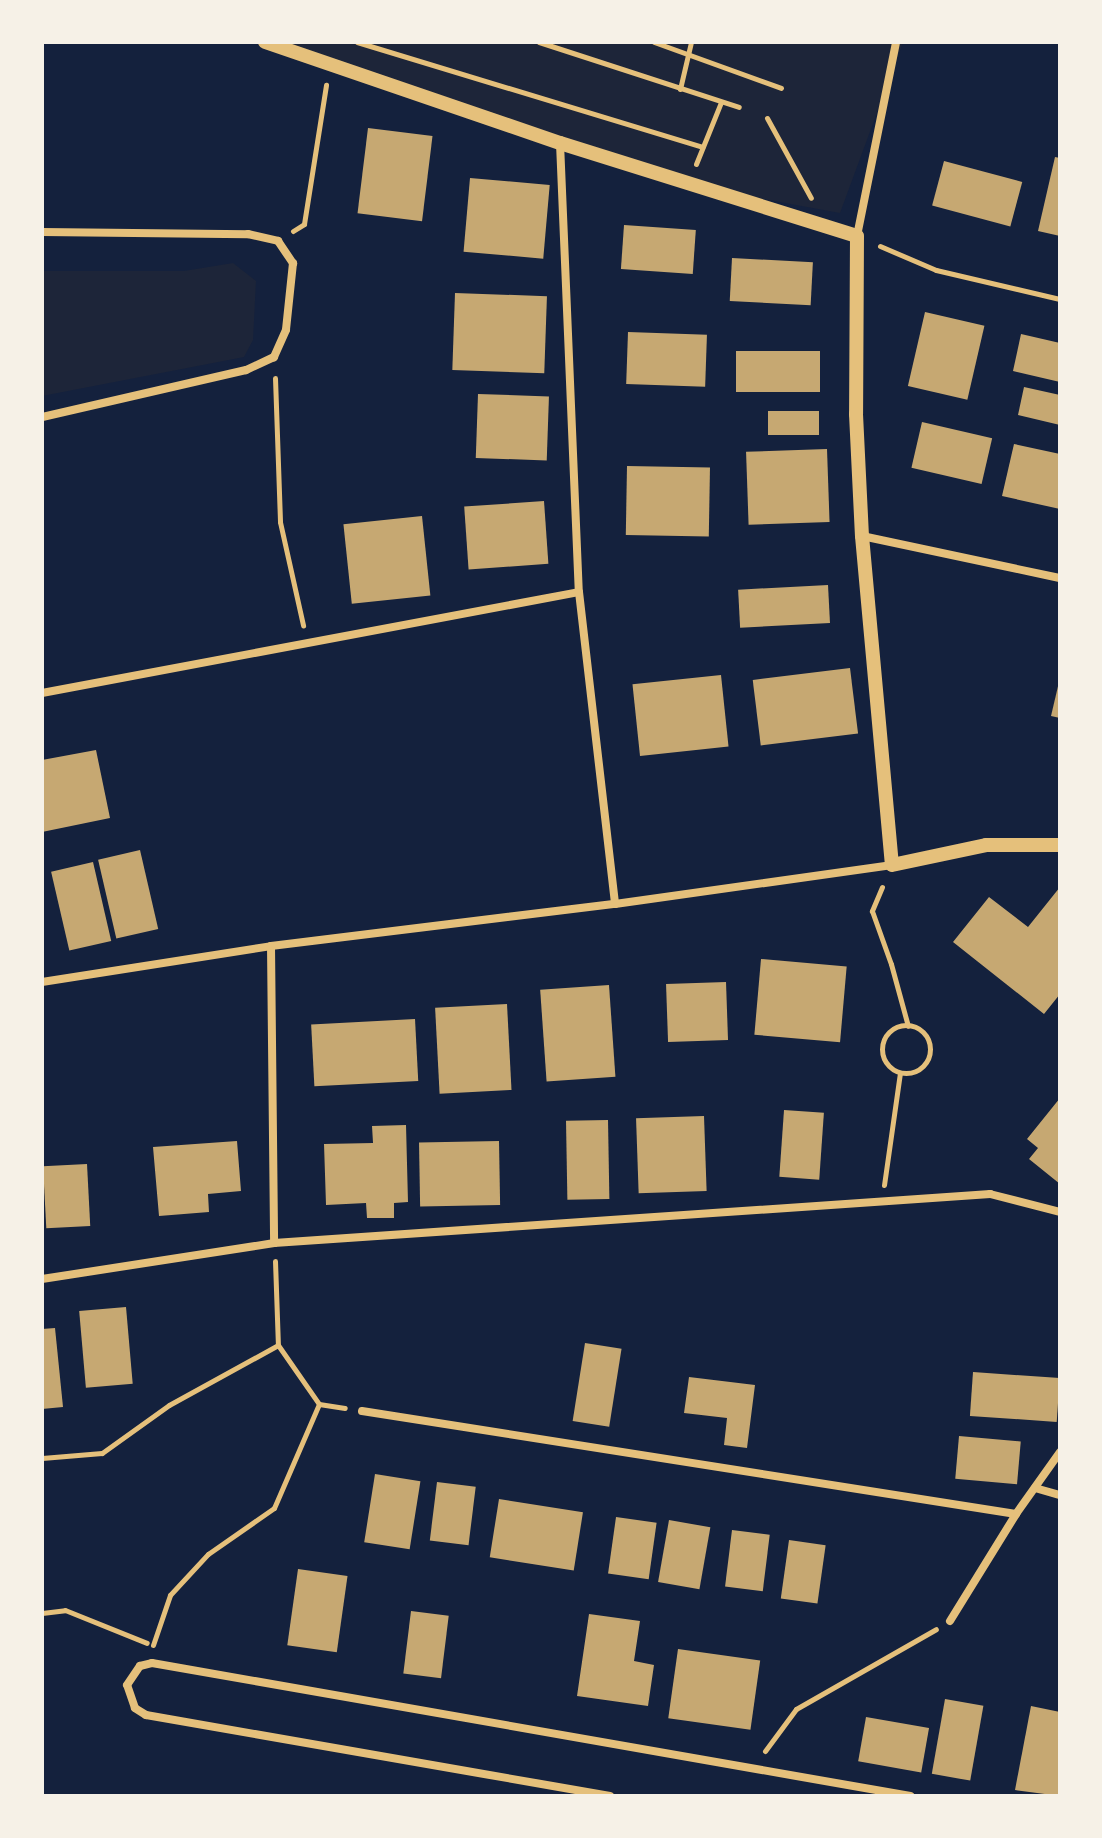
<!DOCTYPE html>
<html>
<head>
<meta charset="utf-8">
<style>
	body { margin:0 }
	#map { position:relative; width:1102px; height:1838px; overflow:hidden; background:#14213d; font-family:Helvetica,sans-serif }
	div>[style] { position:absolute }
	.green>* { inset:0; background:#1d2539 }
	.building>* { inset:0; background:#c6a872; transform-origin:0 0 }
	.path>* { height:5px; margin:-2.5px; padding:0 2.5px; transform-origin:2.5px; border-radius:2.5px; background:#e5c07b }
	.path>.ring { margin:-2.5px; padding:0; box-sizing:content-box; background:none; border:5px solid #e5c07b; border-radius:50% }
	.minor>* { height:8px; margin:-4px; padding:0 4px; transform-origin:4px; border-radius:4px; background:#e5c07b }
	.tertiary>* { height:14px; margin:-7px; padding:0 7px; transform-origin:7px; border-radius:7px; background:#e5c07b }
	span { translate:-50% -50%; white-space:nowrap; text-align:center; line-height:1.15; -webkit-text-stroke:6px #f6f1e7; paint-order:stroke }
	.frame { position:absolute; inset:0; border:44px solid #f6f1e7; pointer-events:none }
</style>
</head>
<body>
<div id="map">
	<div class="green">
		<div style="clip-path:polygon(281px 42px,903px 42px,840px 213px,665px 181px)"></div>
		<div style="clip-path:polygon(233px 263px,256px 281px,253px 340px,244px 357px,42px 396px,42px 271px,184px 271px)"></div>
	</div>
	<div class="building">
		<div style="left:368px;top:128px;width:65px;height:86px;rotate:7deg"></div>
		<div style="clip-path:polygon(1055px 157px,1060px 158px,1060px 236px,1038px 231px)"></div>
		<div style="left:944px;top:161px;width:81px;height:46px;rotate:15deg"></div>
		<div style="left:470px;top:178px;width:80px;height:74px;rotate:5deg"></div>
		<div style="left:624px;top:225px;width:72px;height:44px;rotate:4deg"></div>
		<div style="left:732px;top:258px;width:81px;height:43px;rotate:3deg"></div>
		<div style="left:455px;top:293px;width:92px;height:77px;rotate:2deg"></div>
		<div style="left:925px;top:312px;width:61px;height:76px;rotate:13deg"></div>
		<div style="left:628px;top:332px;width:79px;height:52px;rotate:2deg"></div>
		<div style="clip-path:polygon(1021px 334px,1060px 343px,1060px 382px,1013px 371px)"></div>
		<div style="left:736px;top:351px;width:84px;height:41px"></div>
		<div style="clip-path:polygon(1024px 387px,1060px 395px,1060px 425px,1018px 415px)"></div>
		<div style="left:478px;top:394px;width:71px;height:64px;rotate:2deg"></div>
		<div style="left:768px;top:411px;width:51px;height:24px"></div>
		<div style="left:922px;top:422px;width:72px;height:47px;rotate:13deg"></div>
		<div style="clip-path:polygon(1014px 444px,1060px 454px,1060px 509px,1002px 496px)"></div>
		<div style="left:827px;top:449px;width:73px;height:81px;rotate:88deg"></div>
		<div style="left:627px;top:466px;width:83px;height:69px;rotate:1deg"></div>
		<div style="left:544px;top:501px;width:63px;height:80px;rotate:86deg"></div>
		<div style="left:422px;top:516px;width:80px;height:79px;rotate:84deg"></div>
		<div style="left:828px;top:585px;width:38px;height:90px;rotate:87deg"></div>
		<div style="left:850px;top:668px;width:66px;height:98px;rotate:83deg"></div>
		<div style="left:721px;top:675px;width:72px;height:89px;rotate:84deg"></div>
		<div style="clip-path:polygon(1059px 682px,1060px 682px,1060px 718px,1051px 716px)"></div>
		<div style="clip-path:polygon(96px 750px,110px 818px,42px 832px,42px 760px)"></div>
		<div style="left:140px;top:850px;width:81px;height:43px;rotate:77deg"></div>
		<div style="left:93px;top:862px;width:81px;height:43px;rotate:77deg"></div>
		<div style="clip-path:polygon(1060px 887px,1060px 994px,1044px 1014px,953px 942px,989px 897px,1028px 927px)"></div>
		<div style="left:761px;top:959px;width:86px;height:76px;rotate:5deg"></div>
		<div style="left:726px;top:982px;width:58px;height:60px;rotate:88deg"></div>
		<div style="left:609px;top:985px;width:92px;height:69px;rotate:86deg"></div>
		<div style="left:507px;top:1004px;width:86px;height:72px;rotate:87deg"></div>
		<div style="left:415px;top:1019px;width:62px;height:104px;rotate:87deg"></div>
		<div style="clip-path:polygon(1060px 1098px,1060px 1184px,1029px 1159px,1038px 1148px,1027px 1139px)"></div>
		<div style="left:784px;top:1110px;width:40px;height:67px;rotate:4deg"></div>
		<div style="left:704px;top:1116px;width:75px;height:68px;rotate:88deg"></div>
		<div style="left:608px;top:1120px;width:79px;height:42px;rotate:89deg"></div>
		<div style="clip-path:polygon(406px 1125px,408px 1202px,394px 1203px,394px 1218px,367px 1218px,366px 1203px,326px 1205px,324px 1144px,373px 1143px,372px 1126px)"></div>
		<div style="clip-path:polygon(237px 1141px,241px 1191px,208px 1194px,209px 1212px,159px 1216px,153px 1147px)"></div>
		<div style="left:499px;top:1141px;width:64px;height:80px;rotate:89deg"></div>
		<div style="left:87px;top:1164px;width:62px;height:44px;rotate:87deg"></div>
		<div style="left:126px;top:1307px;width:77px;height:47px;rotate:85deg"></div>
		<div style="clip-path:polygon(55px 1328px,63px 1407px,42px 1409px,42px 1329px)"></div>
		<div style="left:585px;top:1343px;width:37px;height:79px;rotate:9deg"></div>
		<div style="left:973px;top:1372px;width:87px;height:44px;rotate:4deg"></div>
		<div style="clip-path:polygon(689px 1377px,755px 1385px,747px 1448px,724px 1445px,727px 1418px,684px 1413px)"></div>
		<div style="left:959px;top:1436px;width:62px;height:43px;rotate:5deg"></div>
		<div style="left:375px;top:1474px;width:46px;height:69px;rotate:9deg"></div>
		<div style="left:437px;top:1482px;width:39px;height:59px;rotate:7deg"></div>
		<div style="left:499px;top:1499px;width:85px;height:59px;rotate:9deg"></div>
		<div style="left:616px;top:1517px;width:41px;height:57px;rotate:8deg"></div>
		<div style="left:669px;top:1520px;width:42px;height:63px;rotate:10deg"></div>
		<div style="left:732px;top:1530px;width:38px;height:57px;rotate:7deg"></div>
		<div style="left:789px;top:1540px;width:37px;height:59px;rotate:8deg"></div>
		<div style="left:298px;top:1569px;width:50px;height:77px;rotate:8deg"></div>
		<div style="left:411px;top:1611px;width:38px;height:63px;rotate:7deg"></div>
		<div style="clip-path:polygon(589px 1614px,640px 1621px,634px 1661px,654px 1665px,648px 1706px,577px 1696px)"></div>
		<div style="left:678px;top:1649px;width:83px;height:70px;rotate:8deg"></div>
		<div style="left:945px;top:1699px;width:39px;height:76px;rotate:10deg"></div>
		<div style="clip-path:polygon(1031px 1706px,1060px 1712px,1060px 1796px,1015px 1790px)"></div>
		<div style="left:866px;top:1717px;width:64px;height:45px;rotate:10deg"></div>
	</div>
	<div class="path">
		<div style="left:357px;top:42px;width:361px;rotate:16.9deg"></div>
		<div style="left:539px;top:42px;width:210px;rotate:18deg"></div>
		<div style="left:654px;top:42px;width:135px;rotate:19.9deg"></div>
		<div style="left:680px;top:89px;width:48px;rotate:-76.8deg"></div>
		<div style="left:767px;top:118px;width:91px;rotate:61.2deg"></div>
		<div style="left:696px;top:164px;width:67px;rotate:-68deg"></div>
		<div style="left:293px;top:231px;width:13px;rotate:-32deg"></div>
		<div style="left:304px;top:224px;width:141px;rotate:-81deg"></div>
		<div style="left:880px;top:246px;width:61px;rotate:23.2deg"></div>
		<div style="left:936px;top:270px;width:127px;rotate:13.2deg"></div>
		<div style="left:275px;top:378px;width:144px;rotate:88deg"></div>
		<div style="left:280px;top:522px;width:106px;rotate:77.4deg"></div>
		<div style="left:882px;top:887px;width:26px;rotate:113deg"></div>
		<div style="left:872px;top:911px;width:56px;rotate:70.3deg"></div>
		<div style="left:891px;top:964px;width:64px;rotate:74.7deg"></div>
		<div class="ring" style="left:882px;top:1025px;width:43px;height:43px"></div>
		<div style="left:884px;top:1185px;width:113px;rotate:-81.9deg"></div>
		<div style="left:275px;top:1261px;width:84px;rotate:88deg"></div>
		<div style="left:278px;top:1345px;width:72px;rotate:55.2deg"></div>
		<div style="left:319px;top:1404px;width:26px;rotate:9deg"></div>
		<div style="left:42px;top:1458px;width:60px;rotate:-4.8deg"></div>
		<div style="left:102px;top:1453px;width:82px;rotate:-35.6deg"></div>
		<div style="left:169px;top:1405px;width:124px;rotate:-28.8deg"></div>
		<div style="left:42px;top:1613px;width:23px;rotate:-7deg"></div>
		<div style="left:65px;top:1610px;width:88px;rotate:21.9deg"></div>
		<div style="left:153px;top:1645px;width:53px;rotate:-71.2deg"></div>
		<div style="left:170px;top:1595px;width:56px;rotate:-47.2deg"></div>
		<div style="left:208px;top:1554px;width:80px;rotate:-34.9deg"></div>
		<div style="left:274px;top:1508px;width:113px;rotate:-66.6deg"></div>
		<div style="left:765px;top:1751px;width:52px;rotate:-53.6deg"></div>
		<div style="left:796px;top:1709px;width:161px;rotate:-29.7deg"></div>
	</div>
	<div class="minor">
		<div style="left:560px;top:143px;width:449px;rotate:87.6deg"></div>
		<div style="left:579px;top:592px;width:314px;rotate:83.4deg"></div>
		<div style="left:42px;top:232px;width:206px;rotate:0.6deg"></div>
		<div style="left:248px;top:234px;width:31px;rotate:13deg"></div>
		<div style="left:278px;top:241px;width:27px;rotate:56deg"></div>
		<div style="left:293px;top:263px;width:67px;rotate:96deg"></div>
		<div style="left:286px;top:330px;width:30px;rotate:114deg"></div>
		<div style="left:274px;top:357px;width:31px;rotate:155deg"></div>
		<div style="left:246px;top:370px;width:209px;rotate:167deg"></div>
		<div style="left:857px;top:236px;width:198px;rotate:-78.6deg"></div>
		<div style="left:862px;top:536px;width:202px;rotate:12deg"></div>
		<div style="left:42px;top:693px;width:546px;rotate:-10.65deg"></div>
		<div style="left:271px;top:946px;width:297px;rotate:89.4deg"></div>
		<div style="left:42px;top:982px;width:232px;rotate:-8.9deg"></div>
		<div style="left:271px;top:946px;width:347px;rotate:-7deg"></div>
		<div style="left:615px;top:904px;width:280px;rotate:-8deg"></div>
		<div style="left:42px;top:1279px;width:235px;rotate:-8.8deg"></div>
		<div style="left:274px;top:1243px;width:718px;rotate:-3.91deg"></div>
		<div style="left:990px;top:1194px;width:72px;rotate:14.4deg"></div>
		<div style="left:362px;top:1411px;width:662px;rotate:8.95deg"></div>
		<div style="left:1035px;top:1488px;width:26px;rotate:16deg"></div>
		<div style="left:950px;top:1621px;width:126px;rotate:-58.3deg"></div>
		<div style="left:1016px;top:1514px;width:76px;rotate:-54.6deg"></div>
		<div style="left:610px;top:1796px;width:471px;rotate:-170.1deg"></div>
		<div style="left:146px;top:1715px;width:13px;rotate:-148deg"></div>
		<div style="left:135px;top:1708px;width:24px;rotate:-109deg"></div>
		<div style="left:127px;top:1685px;width:23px;rotate:-56deg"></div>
		<div style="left:140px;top:1666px;width:12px;rotate:-14deg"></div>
		<div style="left:152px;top:1663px;width:770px;rotate:9.95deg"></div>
	</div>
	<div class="tertiary">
		<div style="left:265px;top:42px;width:312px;rotate:18.9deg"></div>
		<div style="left:560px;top:143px;width:311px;rotate:17.4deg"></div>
		<div style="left:857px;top:236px;width:178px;rotate:90.3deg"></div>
		<div style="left:856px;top:414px;width:122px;rotate:87.2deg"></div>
		<div style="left:862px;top:536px;width:330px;rotate:84.8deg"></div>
		<div style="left:892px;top:865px;width:96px;rotate:-12deg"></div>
		<div style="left:986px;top:845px;width:74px"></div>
	</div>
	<div class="frame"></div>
</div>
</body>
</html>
